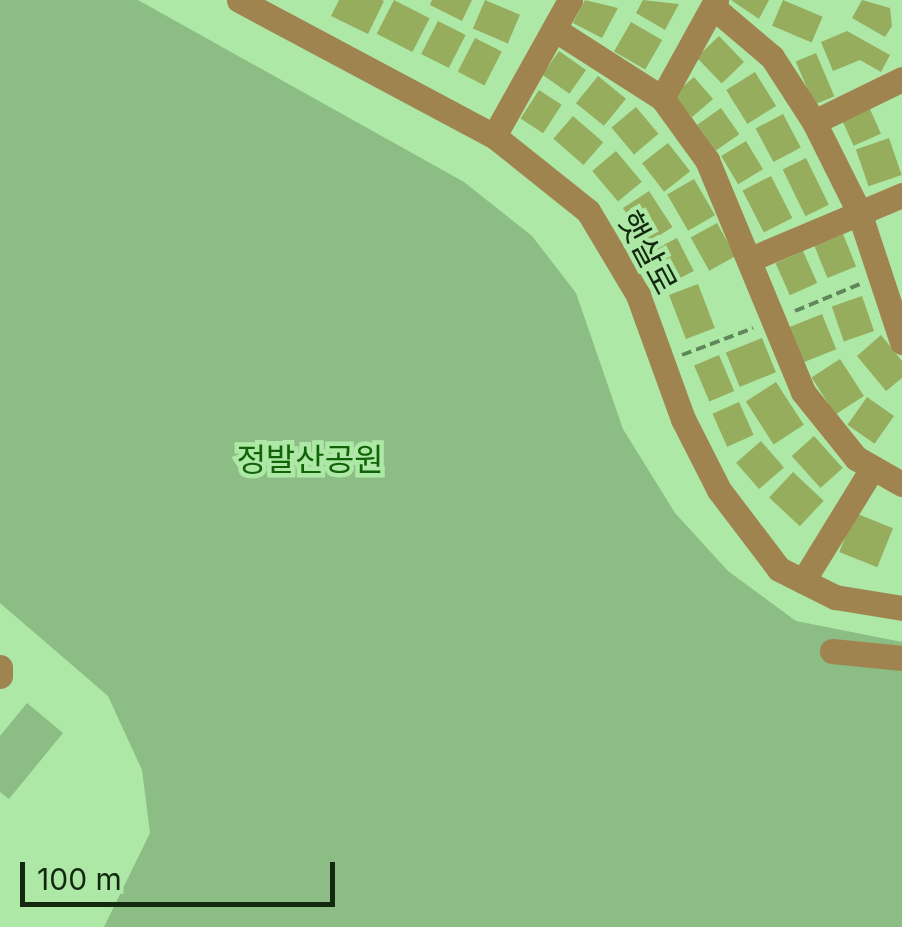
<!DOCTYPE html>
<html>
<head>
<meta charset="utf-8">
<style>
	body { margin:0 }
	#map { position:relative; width:902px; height:927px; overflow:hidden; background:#ade8a6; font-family:Inter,"Noto Sans KR",sans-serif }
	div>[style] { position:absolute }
	.green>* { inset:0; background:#8bbd85 }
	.building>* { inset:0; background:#97ad5e; transform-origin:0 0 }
	.path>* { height:4px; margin-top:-2px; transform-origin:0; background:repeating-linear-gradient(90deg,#5f875a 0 10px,transparent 0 15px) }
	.minor>* { height:25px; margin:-12.5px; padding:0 12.5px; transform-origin:12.5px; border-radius:12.5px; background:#a08450 }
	span { translate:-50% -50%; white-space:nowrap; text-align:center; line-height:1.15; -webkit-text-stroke:9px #ade8a6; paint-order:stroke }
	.street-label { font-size:32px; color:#12290f }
	.park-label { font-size:32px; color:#106307 }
	.scale { position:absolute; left:20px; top:862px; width:315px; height:45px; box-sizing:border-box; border:5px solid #12290f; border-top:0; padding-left:12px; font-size:30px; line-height:35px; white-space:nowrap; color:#12290f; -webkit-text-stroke:8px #ade8a6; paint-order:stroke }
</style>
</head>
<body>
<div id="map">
	<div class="green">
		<div style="clip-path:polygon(0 0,138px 0,464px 182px,532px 236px,576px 293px,623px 429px,675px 513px,728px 571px,796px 621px,902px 642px,902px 927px,104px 927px,150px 833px,142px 770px,108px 696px,0 603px)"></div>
		<div style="clip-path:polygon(27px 703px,63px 733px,9px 799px,0 792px,0 736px)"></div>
	</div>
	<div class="building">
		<div style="clip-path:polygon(339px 0,382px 0,384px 1px,368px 34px,331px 16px)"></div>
		<div style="left:394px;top:0;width:40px;height:38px;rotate:27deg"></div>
		<div style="clip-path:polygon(432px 0,472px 0,462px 21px,430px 5px)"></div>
		<div style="left:485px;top:0;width:38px;height:31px;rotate:23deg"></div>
		<div style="clip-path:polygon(585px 0,618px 8px,602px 38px,573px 23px)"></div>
		<div style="clip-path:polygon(643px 0,679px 4px,665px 30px,636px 13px)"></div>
		<div style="clip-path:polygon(731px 0,769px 0,759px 19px)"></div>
		<div style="left:783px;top:0;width:43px;height:28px;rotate:23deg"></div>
		<div style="clip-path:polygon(862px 0,890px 8px,892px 26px,885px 37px,852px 18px)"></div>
		<div style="left:438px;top:21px;width:31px;height:37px;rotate:27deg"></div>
		<div style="left:631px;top:22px;width:36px;height:34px;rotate:30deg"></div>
		<div style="clip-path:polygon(847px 31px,890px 55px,881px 72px,860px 60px,833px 71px,821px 42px)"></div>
		<div style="left:719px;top:36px;width:36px;height:31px;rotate:46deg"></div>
		<div style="left:475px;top:38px;width:30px;height:38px;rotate:27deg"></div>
		<div style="left:559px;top:51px;width:33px;height:29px;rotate:35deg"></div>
		<div style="left:816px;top:53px;width:47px;height:22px;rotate:67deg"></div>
		<div style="left:755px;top:72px;width:40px;height:34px;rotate:58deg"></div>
		<div style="left:598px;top:76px;width:36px;height:35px;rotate:39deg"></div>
		<div style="left:694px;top:77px;width:29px;height:28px;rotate:49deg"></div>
		<div style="left:539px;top:90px;width:27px;height:34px;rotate:33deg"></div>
		<div style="left:636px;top:107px;width:35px;height:32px;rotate:50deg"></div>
		<div style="left:721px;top:108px;width:32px;height:29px;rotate:55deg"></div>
		<div style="left:870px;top:109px;width:27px;height:30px;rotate:66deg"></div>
		<div style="left:783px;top:114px;width:38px;height:31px;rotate:62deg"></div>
		<div style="left:573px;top:116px;width:40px;height:30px;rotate:41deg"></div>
		<div style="left:889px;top:138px;width:39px;height:35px;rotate:71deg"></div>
		<div style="left:746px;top:141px;width:33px;height:29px;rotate:59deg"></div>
		<div style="left:668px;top:143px;width:36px;height:33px;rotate:52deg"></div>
		<div style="left:616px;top:151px;width:40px;height:31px;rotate:50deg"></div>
		<div style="left:806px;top:158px;width:52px;height:26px;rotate:64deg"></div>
		<div style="left:771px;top:176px;width:47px;height:32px;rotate:63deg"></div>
		<div style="left:694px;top:179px;width:42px;height:31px;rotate:60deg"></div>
		<div style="left:649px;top:191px;width:43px;height:31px;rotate:57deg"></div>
		<div style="left:717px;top:223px;width:38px;height:30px;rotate:61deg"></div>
		<div style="left:843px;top:234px;width:35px;height:31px;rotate:68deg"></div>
		<div style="left:677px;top:238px;width:37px;height:31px;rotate:63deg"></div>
		<div style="left:803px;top:251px;width:35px;height:30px;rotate:66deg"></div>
		<div style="left:698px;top:284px;width:47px;height:31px;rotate:69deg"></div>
		<div style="left:862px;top:296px;width:37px;height:32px;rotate:71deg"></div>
		<div style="left:822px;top:314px;width:38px;height:35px;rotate:68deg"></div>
		<div style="clip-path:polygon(881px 335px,902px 361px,902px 378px,886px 391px,857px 356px)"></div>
		<div style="left:762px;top:338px;width:37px;height:39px;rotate:68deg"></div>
		<div style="left:719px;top:355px;width:39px;height:27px;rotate:67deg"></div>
		<div style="left:840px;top:359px;width:44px;height:34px;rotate:57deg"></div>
		<div style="left:776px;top:382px;width:51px;height:36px;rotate:57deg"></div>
		<div style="left:867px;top:397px;width:33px;height:34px;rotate:35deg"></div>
		<div style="left:739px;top:402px;width:36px;height:29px;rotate:66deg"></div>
		<div style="left:814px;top:436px;width:43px;height:30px;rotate:48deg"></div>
		<div style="left:761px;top:441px;width:35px;height:33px;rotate:49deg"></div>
		<div style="left:793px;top:472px;width:42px;height:35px;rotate:43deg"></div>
		<div style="left:855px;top:513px;width:41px;height:42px;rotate:22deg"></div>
	</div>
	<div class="path">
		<div style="left:795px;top:311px;width:70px;rotate:-22.6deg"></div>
		<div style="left:682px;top:355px;width:76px;rotate:-20.8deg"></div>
	</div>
	<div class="minor">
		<div style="left:239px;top:0;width:289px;rotate:28.1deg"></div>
		<div style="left:494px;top:136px;width:120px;rotate:38.6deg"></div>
		<div style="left:588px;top:211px;width:98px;rotate:59.2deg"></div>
		<div style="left:638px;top:295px;width:132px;rotate:70.1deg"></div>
		<div style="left:683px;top:419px;width:80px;rotate:63.1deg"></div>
		<div style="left:719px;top:490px;width:99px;rotate:52.8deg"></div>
		<div style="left:779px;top:569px;width:63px;rotate:26.6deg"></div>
		<div style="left:835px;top:597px;width:68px;rotate:9.3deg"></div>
		<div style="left:713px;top:7px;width:77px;rotate:40.3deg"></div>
		<div style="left:772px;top:57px;width:77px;rotate:57.1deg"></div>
		<div style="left:814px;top:122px;width:101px;rotate:63.4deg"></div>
		<div style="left:859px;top:212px;width:137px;rotate:71.7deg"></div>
		<div style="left:554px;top:29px;width:128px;rotate:32.6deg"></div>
		<div style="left:662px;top:98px;width:77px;rotate:54deg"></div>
		<div style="left:707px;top:160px;width:251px;rotate:67.5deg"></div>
		<div style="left:803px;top:392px;width:85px;rotate:51.2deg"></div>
		<div style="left:856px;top:458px;width:53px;rotate:29.5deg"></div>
		<div style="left:662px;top:98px;width:112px;rotate:-61.1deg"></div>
		<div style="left:814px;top:122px;width:98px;rotate:-26deg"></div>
		<div style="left:494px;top:136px;width:156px;rotate:-60.8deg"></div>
		<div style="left:753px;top:258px;width:162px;rotate:-22.9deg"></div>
		<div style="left:803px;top:581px;width:132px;rotate:-58.4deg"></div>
		<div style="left:832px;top:651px;width:70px;rotate:5.7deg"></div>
		<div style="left:0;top:667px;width:9px;rotate:90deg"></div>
	</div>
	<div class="street-label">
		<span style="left:647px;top:253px;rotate:62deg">햇살로</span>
	</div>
	<div class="park-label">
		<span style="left:310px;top:460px">정발산공원</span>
	</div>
	<div class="scale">100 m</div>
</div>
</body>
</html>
